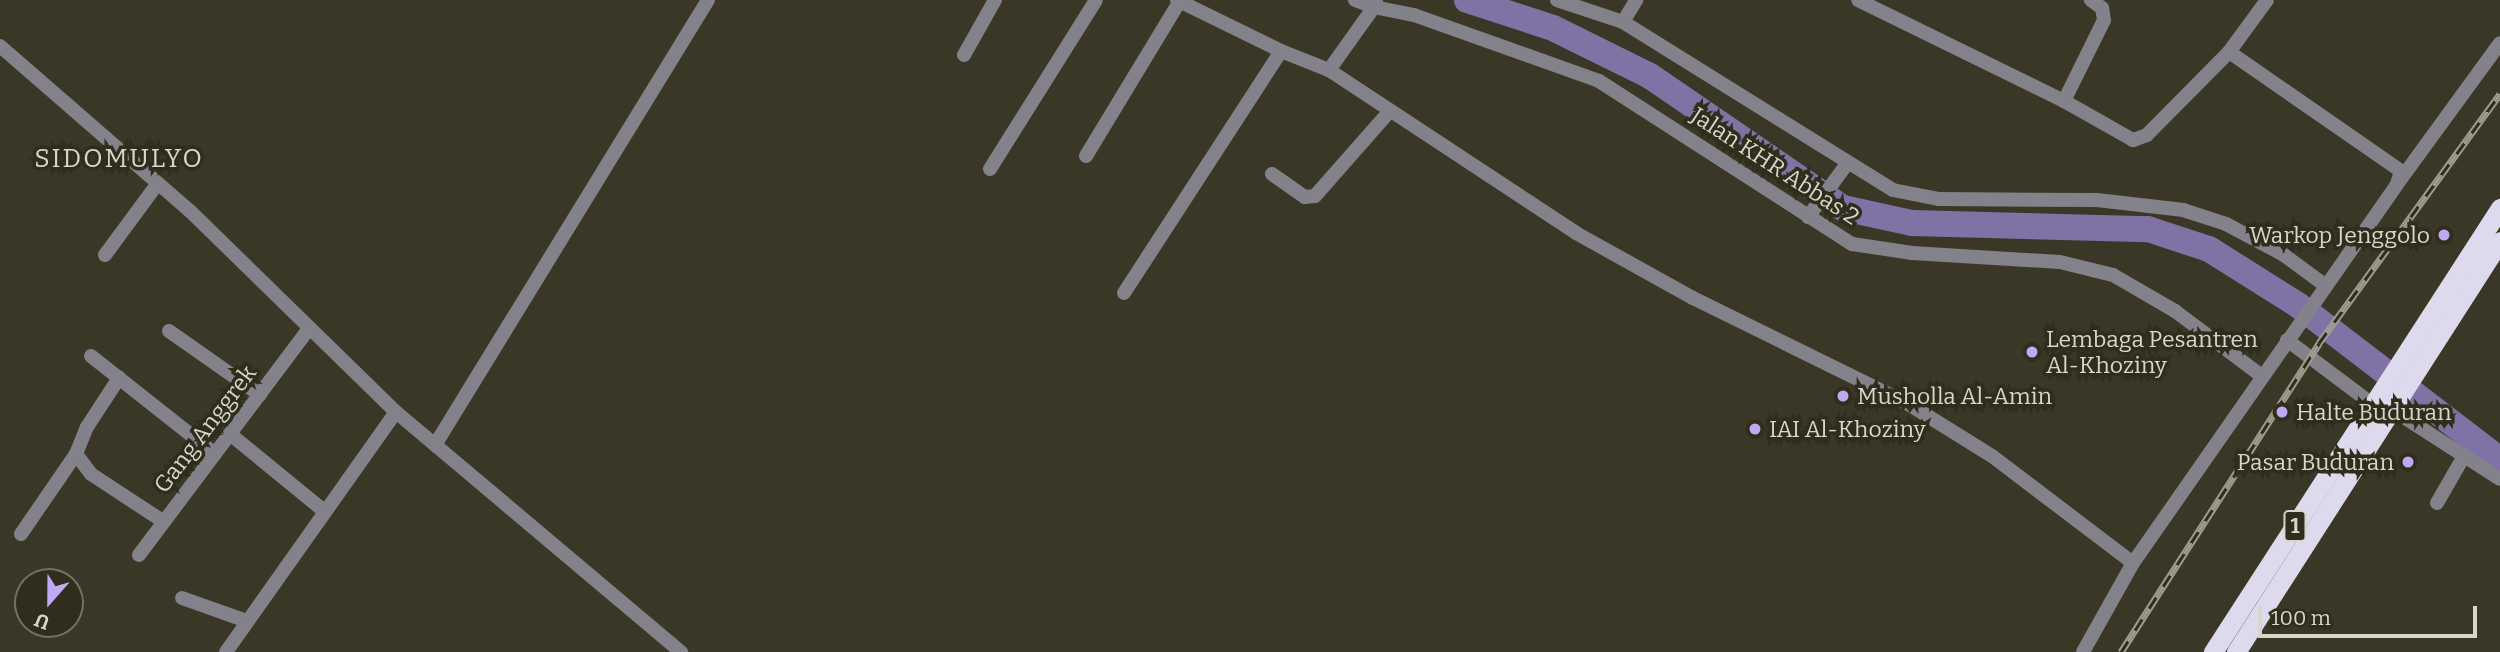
<!DOCTYPE html>
<html>
<head>
<meta charset="utf-8">
<style>
	body { margin:0 }
	#map { position:relative; width:2500px; height:652px; overflow:hidden; background:#3a3726; font-family:Bitter,serif }
	div>[style] { position:absolute }
	.river>* { height:26px; margin:-13px; padding:0 13px; transform-origin:13px; border-radius:13px; background:#8072a5 }
	.minor>* { height:14px; margin:-7px; padding:0 7px; transform-origin:7px; border-radius:7px; background:#83818a }
	.trunk>* { height:19px; margin:-9.5px; padding:0 9.5px; transform-origin:9.5px; border-radius:9.5px; background:#dedaed }
	.rail>* { height:7px; margin-top:-3.5px; transform-origin:0; background:repeating-linear-gradient(90deg,#302d1c 0 13px,#9e9c8f 0 26px); box-sizing:border-box; border-block:2px solid #9e9c8f }
	.dots>* { width:19px; height:19px; translate:-50% -50%; box-sizing:border-box; border:4px solid #302d1c; border-radius:50% }
	span { translate:-50% -50%; white-space:nowrap; text-align:center; line-height:1.15; -webkit-text-stroke:7px #302d1c; paint-order:stroke }
	.shield-label span { padding:2px 5px; background:#302d1c; border:2px solid; border-radius:5px; -webkit-text-stroke-width:0 }
	.shield-label { font-size:21px; color:#d7d6cb; font-weight:700 }
	.street-label { font-size:23px; color:#d7d6cb }
	.poi-label { font-size:23px; color:#d7d6cb }
	.right { translate:-100% -50%; text-align:right }
	.left { translate:0 -50%; text-align:left }
	.quarter-label { font-size:26px; color:#d7d6cb; letter-spacing:2px }
	.north { position:absolute; left:14px; top:568px; width:70px; height:70px; box-sizing:border-box; background:#302d1c; border:2px solid #737162; border-radius:50%; rotate:201deg; font-size:19px; font-weight:700; line-height:28px; text-align:center; color:#d7d6cb }
	.north::after { content:''; display:block; margin:auto; width:24px; height:32px; background:#bea9f5; clip-path:polygon(50% 0,100% 100%,50% 72%,0 100%) }
	.scale { position:absolute; left:2258px; top:606px; width:219px; height:32px; box-sizing:border-box; border:4px solid #d7d6cb; border-top:0; padding-left:9px; font-size:21px; line-height:24px; white-space:nowrap; color:#d7d6cb; -webkit-text-stroke:5px #302d1c; paint-order:stroke }
</style>
</head>
<body>
<div id="map">
	<div class="river">
		<div style="left:1467px;top:0;width:90px;rotate:18deg"></div>
		<div style="left:1553px;top:28px;width:108px;rotate:26.3deg"></div>
		<div style="left:1650px;top:76px;width:234px;rotate:34.4deg"></div>
		<div style="left:1843px;top:208px;width:71px;rotate:12.3deg"></div>
		<div style="left:1912px;top:223px;width:236px;rotate:1.5deg"></div>
		<div style="left:2148px;top:229px;width:64px;rotate:18.2deg"></div>
		<div style="left:2209px;top:249px;width:105px;rotate:32.2deg"></div>
		<div style="left:2298px;top:305px;width:255px;rotate:37.5deg"></div>
	</div>
	<div class="minor">
		<div style="left:1177px;top:0;width:116px;rotate:26.1deg"></div>
		<div style="left:1355px;top:0;width:20px;rotate:20deg"></div>
		<div style="left:1374px;top:7px;width:6px;rotate:-72deg"></div>
		<div style="left:1557px;top:0;width:70px;rotate:18.4deg"></div>
		<div style="left:1623px;top:22px;width:318px;rotate:31.9deg"></div>
		<div style="left:1893px;top:190px;width:47px;rotate:11.1deg"></div>
		<div style="left:1939px;top:199px;width:158px;rotate:0.4deg"></div>
		<div style="left:2097px;top:200px;width:87px;rotate:6.6deg"></div>
		<div style="left:2183px;top:210px;width:45px;rotate:18deg"></div>
		<div style="left:2226px;top:224px;width:66px;rotate:28.1deg"></div>
		<div style="left:2284px;top:255px;width:52px;rotate:36.4deg"></div>
		<div style="left:1623px;top:22px;width:26px;rotate:-59deg"></div>
		<div style="left:0;top:46px;width:252px;rotate:41deg"></div>
		<div style="left:190px;top:211px;width:288px;rotate:44.3deg"></div>
		<div style="left:396px;top:412px;width:373px;rotate:40.1deg"></div>
		<div style="left:2229px;top:52px;width:64px;rotate:-53.8deg"></div>
		<div style="left:964px;top:55px;width:63px;rotate:-60.6deg"></div>
		<div style="left:1329px;top:70px;width:77px;rotate:-54.5deg"></div>
		<div style="left:1374px;top:7px;width:41px;rotate:11.3deg"></div>
		<div style="left:1414px;top:15px;width:196px;rotate:19.6deg"></div>
		<div style="left:1599px;top:81px;width:301px;rotate:32.8deg"></div>
		<div style="left:1852px;top:244px;width:61px;rotate:8.5deg"></div>
		<div style="left:1912px;top:253px;width:148px;rotate:3.5deg"></div>
		<div style="left:2060px;top:262px;width:55px;rotate:13.8deg"></div>
		<div style="left:2113px;top:275px;width:72px;rotate:30.1deg"></div>
		<div style="left:2175px;top:311px;width:109px;rotate:36.8deg"></div>
		<div style="left:2064px;top:101px;width:90px;rotate:-63.7deg"></div>
		<div style="left:2104px;top:20px;width:12px;rotate:-99deg"></div>
		<div style="left:2102px;top:8px;width:14px;rotate:-144deg"></div>
		<div style="left:1086px;top:156px;width:181px;rotate:-58.8deg"></div>
		<div style="left:990px;top:169px;width:199px;rotate:-57.9deg"></div>
		<div style="left:1272px;top:174px;width:40px;rotate:34.9deg"></div>
		<div style="left:1305px;top:197px;width:10px;rotate:-6deg"></div>
		<div style="left:1315px;top:196px;width:113px;rotate:-48.6deg"></div>
		<div style="left:2398px;top:183px;width:173px;rotate:-53.9deg"></div>
		<div style="left:1808px;top:217px;width:64px;rotate:-53.8deg"></div>
		<div style="left:105px;top:255px;width:89px;rotate:-53.6deg"></div>
		<div style="left:1124px;top:293px;width:288px;rotate:-57deg"></div>
		<div style="left:1281px;top:51px;width:52px;rotate:21.6deg"></div>
		<div style="left:1329px;top:70px;width:296px;rotate:33.4deg"></div>
		<div style="left:1576px;top:233px;width:134px;rotate:29.1deg"></div>
		<div style="left:1693px;top:298px;width:242px;rotate:26.2deg"></div>
		<div style="left:1910px;top:405px;width:97px;rotate:31.9deg"></div>
		<div style="left:1992px;top:456px;width:177px;rotate:37.2deg"></div>
		<div style="left:2133px;top:563px;width:462px;rotate:-55.1deg"></div>
		<div style="left:2397px;top:184px;width:14px;rotate:-73deg"></div>
		<div style="left:2401px;top:171px;width:209px;rotate:-145.3deg"></div>
		<div style="left:2229px;top:52px;width:117px;rotate:134.7deg"></div>
		<div style="left:2147px;top:135px;width:15px;rotate:160deg"></div>
		<div style="left:2133px;top:140px;width:79px;rotate:-150.5deg"></div>
		<div style="left:2064px;top:101px;width:229px;rotate:-153.9deg"></div>
		<div style="left:169px;top:331px;width:111px;rotate:35.1deg"></div>
		<div style="left:2287px;top:340px;width:110px;rotate:36.9deg"></div>
		<div style="left:91px;top:356px;width:158px;rotate:38.3deg"></div>
		<div style="left:2393px;top:410px;width:127px;rotate:32.8deg"></div>
		<div style="left:230px;top:434px;width:122px;rotate:39.3deg"></div>
		<div style="left:435px;top:445px;width:522px;rotate:-58.47deg"></div>
		<div style="left:76px;top:454px;width:25px;rotate:53deg"></div>
		<div style="left:91px;top:474px;width:87px;rotate:33.3deg"></div>
		<div style="left:2437px;top:503px;width:54px;rotate:-60.1deg"></div>
		<div style="left:21px;top:534px;width:97px;rotate:-55.5deg"></div>
		<div style="left:76px;top:454px;width:29px;rotate:-68deg"></div>
		<div style="left:87px;top:427px;width:59px;rotate:-56.9deg"></div>
		<div style="left:139px;top:555px;width:281px;rotate:-53.1deg"></div>
		<div style="left:182px;top:598px;width:69px;rotate:19.5deg"></div>
		<div style="left:226px;top:652px;width:294px;rotate:-54.7deg"></div>
		<div style="left:2083px;top:652px;width:102px;rotate:-60.7deg"></div>
	</div>
	<div class="trunk">
		<div style="left:2213px;top:652px;width:529px;rotate:-57.12deg"></div>
		<div style="left:2236px;top:652px;width:488px;rotate:-57.3deg"></div>
	</div>
	<div class="rail">
		<div style="left:2121px;top:652px;width:367px;rotate:-57.3deg"></div>
		<div style="left:2319px;top:343px;width:308px;rotate:-54deg"></div>
	</div>
	<div class="dots">
		<div style="left:2444px;top:235px;background:#bea9f5"></div>
		<div style="left:2032px;top:352px;background:#bea9f5"></div>
		<div style="left:1843px;top:396px;background:#bea9f5"></div>
		<div style="left:2282px;top:412px;background:#bea9f5"></div>
		<div style="left:1755px;top:429px;background:#bea9f5"></div>
		<div style="left:2408px;top:462px;background:#bea9f5"></div>
	</div>
	<div class="shield-label">
		<span style="left:2295px;top:526px">1</span>
	</div>
	<div class="street-label">
		<span style="left:1775px;top:166px;rotate:33deg">Jalan KHR Abbas 2</span>
		<span style="left:205px;top:429px;rotate:-53deg">Gang Anggrek</span>
	</div>
	<div class="poi-label">
		<span class="right" style="left:2430px;top:235px">Warkop Jenggolo</span>
		<span class="left" style="left:2046px;top:352px">Lembaga Pesantren<br>Al-Khoziny</span>
		<span class="left" style="left:1857px;top:396px">Musholla Al-Amin</span>
		<span class="left" style="left:2296px;top:412px">Halte Buduran</span>
		<span class="left" style="left:1769px;top:429px">IAI Al-Khoziny</span>
		<span class="right" style="left:2394px;top:462px">Pasar Buduran</span>
	</div>
	<div class="quarter-label">
		<span style="left:119px;top:159px">SIDOMULYO</span>
	</div>
	<div class="north">U</div>
	<div class="scale">100 m</div>
</div>
</body>
</html>
